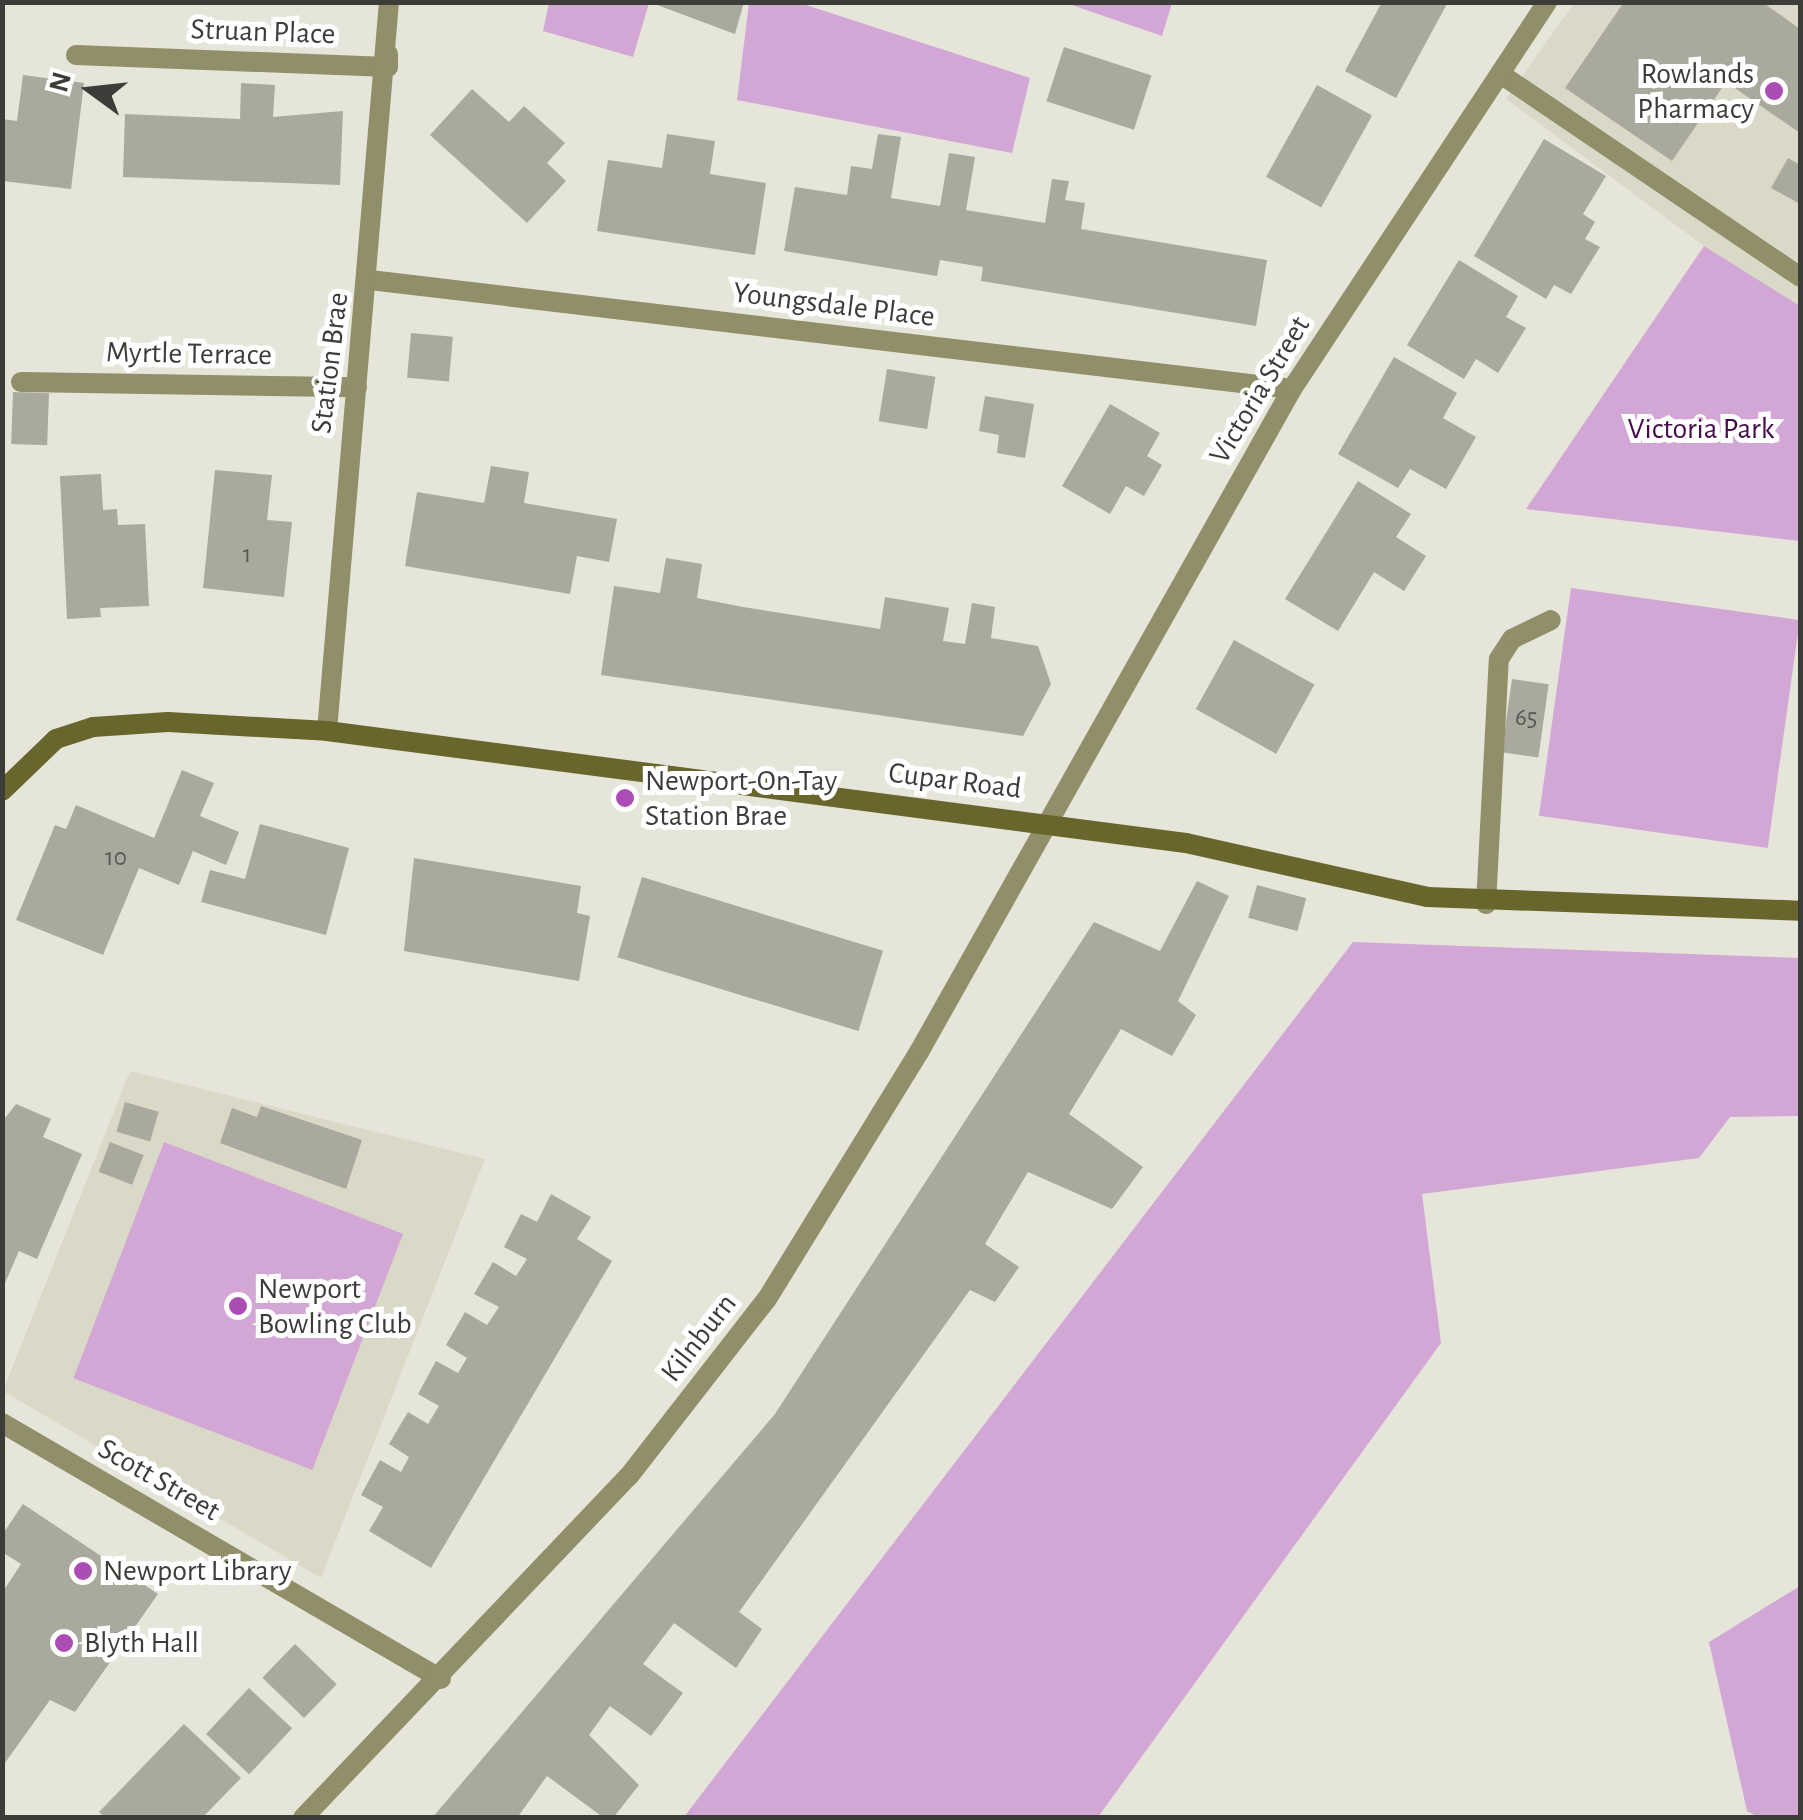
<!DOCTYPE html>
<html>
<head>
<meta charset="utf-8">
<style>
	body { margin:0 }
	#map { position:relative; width:1803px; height:1820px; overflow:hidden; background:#e5e5da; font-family:"Alegreya Sans",sans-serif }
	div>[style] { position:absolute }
	.built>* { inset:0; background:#dad9c7 }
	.green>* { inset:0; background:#d2a7d5; transform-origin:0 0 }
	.building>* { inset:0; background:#a9a99e; transform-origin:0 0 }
	.lane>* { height:20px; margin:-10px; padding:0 10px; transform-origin:10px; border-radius:10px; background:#908f6a }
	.street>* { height:20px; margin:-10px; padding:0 10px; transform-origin:10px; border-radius:10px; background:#908f6a }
	.secondary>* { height:20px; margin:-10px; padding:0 10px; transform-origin:10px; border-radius:10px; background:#68662c }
	.dots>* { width:28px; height:28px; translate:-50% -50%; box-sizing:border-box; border:5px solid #fff; border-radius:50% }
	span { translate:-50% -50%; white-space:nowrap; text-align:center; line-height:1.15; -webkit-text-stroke:10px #fff; paint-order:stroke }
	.number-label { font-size:25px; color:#575752 }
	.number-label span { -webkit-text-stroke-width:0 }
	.street-label { font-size:30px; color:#3c3c38 }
	.poi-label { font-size:30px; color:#3c3c38 }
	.right { translate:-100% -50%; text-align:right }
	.left { translate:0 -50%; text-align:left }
	.park-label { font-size:30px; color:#450b4a }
	.frame { position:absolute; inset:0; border:5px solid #3c3c38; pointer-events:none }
	.north { position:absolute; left:40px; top:40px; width:100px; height:100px; -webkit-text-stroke:8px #fff; paint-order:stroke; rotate:285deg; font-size:28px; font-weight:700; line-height:40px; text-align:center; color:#3c3c38 }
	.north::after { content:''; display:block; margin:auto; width:35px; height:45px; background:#3c3c38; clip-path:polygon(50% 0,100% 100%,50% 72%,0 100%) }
</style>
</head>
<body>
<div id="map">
	<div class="built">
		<div style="clip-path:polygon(1574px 3px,1800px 3px,1800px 306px,1704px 246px,1506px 99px)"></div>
		<div style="clip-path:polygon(130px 1071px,485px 1159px,321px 1578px,3px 1391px)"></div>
	</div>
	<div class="green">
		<div style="clip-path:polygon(549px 3px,549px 2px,649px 3px,633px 57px,543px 31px)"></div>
		<div style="clip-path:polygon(749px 3px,800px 3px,1030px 78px,1012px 153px,737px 100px)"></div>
		<div style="clip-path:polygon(1066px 3px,1172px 2px,1172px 3px,1162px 36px)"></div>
		<div style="clip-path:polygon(1704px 246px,1800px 306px,1800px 541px,1526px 509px)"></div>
		<div style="left:1571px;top:588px;width:231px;height:230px;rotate:8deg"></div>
		<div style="clip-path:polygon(1353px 942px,1800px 958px,1800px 1116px,1730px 1117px,1699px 1158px,1422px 1194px,1441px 1343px,1098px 1817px,684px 1817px)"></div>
		<div style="left:164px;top:1142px;width:256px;height:253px;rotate:21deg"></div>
		<div style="clip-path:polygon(1800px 1586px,1800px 1817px,1758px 1817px,1747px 1811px,1709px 1642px)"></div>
	</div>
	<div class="building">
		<div style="clip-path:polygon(649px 2px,744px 2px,735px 34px)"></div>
		<div style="clip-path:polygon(1382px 2px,1448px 2px,1396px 98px,1345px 71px)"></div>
		<div style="clip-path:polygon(1624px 2px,1762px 2px,1800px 29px,1800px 133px,1726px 82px,1672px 161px,1565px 88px)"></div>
		<div style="left:1064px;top:47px;width:92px;height:57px;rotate:18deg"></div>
		<div style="clip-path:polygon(23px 75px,84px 83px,71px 189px,2px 181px,2px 119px,17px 121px)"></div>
		<div style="clip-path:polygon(241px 83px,275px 85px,273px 117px,343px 111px,340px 185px,123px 177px,125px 114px,240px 119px)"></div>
		<div style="left:1317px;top:85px;width:63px;height:105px;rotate:29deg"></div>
		<div style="clip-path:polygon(472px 89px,509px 122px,524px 106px,565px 143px,547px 163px,566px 181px,527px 223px,430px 135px)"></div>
		<div style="clip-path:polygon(667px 134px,715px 141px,710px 174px,766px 183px,755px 255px,597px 231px,608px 160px,662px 168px)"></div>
		<div style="clip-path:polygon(878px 134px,901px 137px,891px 198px,940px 206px,949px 153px,975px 157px,966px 210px,1045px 223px,1052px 179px,1069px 181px,1065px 200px,1085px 203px,1081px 229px,1267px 260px,1256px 326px,981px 281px,983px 267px,940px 260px,937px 276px,784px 251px,795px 187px,847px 195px,851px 166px,872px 169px)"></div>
		<div style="clip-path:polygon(1544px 139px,1606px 176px,1583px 214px,1595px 222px,1585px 239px,1600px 247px,1571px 294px,1554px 285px,1546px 299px,1474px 256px)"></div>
		<div style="clip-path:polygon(1788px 158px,1800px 165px,1800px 204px,1771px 188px)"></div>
		<div style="clip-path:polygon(1459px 260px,1518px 296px,1506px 317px,1526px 328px,1498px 373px,1476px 359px,1464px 379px,1407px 345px)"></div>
		<div style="left:411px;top:333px;width:42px;height:45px;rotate:5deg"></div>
		<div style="clip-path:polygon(1394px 357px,1457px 393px,1443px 418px,1476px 437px,1446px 489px,1410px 469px,1398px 488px,1338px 454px)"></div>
		<div style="left:887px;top:369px;width:49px;height:53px;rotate:9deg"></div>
		<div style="left:13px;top:392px;width:36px;height:52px;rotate:2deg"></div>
		<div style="clip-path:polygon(985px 396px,1034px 404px,1025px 458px,997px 453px,999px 435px,979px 431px)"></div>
		<div style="clip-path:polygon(1110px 404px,1160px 433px,1147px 456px,1162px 465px,1144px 496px,1126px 486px,1110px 514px,1062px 486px)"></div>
		<div style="clip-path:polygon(491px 466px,529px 472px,524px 503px,617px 519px,609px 562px,577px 556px,570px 594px,405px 566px,417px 492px,484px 503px)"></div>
		<div style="clip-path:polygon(215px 470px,272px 475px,267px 520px,292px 522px,284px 597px,203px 588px)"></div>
		<div style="clip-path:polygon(101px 474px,103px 510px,117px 509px,118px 525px,145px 524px,149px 606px,100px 608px,101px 617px,67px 619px,60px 476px)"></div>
		<div style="clip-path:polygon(1358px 481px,1411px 514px,1396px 537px,1426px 556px,1404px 591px,1374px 572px,1338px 631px,1285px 599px)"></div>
		<div style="clip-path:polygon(666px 558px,702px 564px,697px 598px,743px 607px,880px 629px,885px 597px,949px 608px,943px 641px,965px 644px,972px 603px,995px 607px,991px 638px,1038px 646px,1051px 684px,1023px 736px,601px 675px,614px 586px,660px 593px)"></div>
		<div style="left:1234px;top:640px;width:92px;height:79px;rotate:29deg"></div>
		<div style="left:1512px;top:679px;width:37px;height:74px;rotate:8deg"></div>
		<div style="clip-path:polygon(182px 770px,214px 783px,200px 816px,239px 832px,226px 865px,193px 851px,179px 885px,139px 868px,103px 955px,16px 920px,55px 825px,66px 829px,76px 805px,154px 838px)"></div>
		<div style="clip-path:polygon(260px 824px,349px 848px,326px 935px,201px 902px,210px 870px,245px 879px)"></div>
		<div style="clip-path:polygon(414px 858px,581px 886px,577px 913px,590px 916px,579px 981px,404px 951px)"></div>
		<div style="left:642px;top:877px;width:252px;height:84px;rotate:17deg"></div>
		<div style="clip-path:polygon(1197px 881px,1229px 896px,1178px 1001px,1196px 1015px,1172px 1056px,1121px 1029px,1069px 1114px,1143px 1167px,1112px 1209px,1028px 1172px,985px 1244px,1019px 1267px,995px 1302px,970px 1290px,739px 1612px,762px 1629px,736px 1668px,674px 1623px,643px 1664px,683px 1693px,651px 1736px,610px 1706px,589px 1735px,639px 1785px,613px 1818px,604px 1818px,547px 1776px,517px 1818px,432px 1818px,775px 1414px,1094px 922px,1160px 951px)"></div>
		<div style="left:1257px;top:885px;width:51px;height:34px;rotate:15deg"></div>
		<div style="left:125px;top:1102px;width:35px;height:31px;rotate:16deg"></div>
		<div style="clip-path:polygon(16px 1104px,51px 1119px,43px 1137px,82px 1154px,37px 1259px,19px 1251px,5px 1283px,2px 1122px)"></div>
		<div style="clip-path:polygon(261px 1106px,362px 1140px,346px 1189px,220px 1143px,232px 1108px,257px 1117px)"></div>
		<div style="left:110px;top:1142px;width:36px;height:32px;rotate:21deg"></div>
		<div style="clip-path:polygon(551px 1194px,591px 1217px,577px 1239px,612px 1261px,431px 1568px,369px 1531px,383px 1507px,361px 1495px,380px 1460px,401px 1472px,409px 1457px,389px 1444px,408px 1412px,428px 1424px,439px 1406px,418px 1394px,436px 1361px,458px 1373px,467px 1358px,446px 1345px,465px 1312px,487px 1325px,499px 1307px,474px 1294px,493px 1262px,516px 1276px,527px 1259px,504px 1247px,521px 1214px,537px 1222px)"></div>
		<div style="clip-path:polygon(23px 1504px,158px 1594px,75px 1712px,50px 1700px,2px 1767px,2px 1593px,21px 1564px,2px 1552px,2px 1535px)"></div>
		<div style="left:295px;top:1644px;width:58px;height:47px;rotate:44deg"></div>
		<div style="left:249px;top:1688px;width:59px;height:63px;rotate:43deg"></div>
		<div style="clip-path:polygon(184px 1724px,241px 1778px,202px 1818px,105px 1818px,99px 1812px)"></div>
	</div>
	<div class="lane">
		<div style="left:1502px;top:75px;width:360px;rotate:34.1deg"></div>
		<div style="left:1486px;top:904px;width:245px;rotate:-87deg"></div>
		<div style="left:1499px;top:659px;width:24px;rotate:-57deg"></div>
		<div style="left:1512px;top:639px;width:43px;rotate:-26deg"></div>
	</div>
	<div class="street">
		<div style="left:76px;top:55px;width:312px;rotate:2.2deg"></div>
		<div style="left:388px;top:67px;width:13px;rotate:-90deg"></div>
		<div style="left:370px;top:280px;width:928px;rotate:6.74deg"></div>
		<div style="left:21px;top:382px;width:336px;rotate:0.9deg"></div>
		<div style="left:327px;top:731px;width:732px;rotate:-85.14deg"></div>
		<div style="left:2px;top:1423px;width:508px;rotate:30.25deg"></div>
		<div style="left:303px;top:1818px;width:472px;rotate:-46.4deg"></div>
		<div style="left:629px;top:1476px;width:224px;rotate:-52.1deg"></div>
		<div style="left:767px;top:1299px;width:290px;rotate:-58.4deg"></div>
		<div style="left:919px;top:1052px;width:761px;rotate:-60.64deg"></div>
		<div style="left:1292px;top:389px;width:463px;rotate:-56.6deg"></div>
	</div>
	<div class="secondary">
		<div style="left:2px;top:791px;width:75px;rotate:-43.9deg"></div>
		<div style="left:56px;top:739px;width:39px;rotate:-18deg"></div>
		<div style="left:93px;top:727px;width:75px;rotate:-3.8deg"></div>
		<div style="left:168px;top:722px;width:159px;rotate:3.2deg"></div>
		<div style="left:327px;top:731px;width:866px;rotate:7.43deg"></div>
		<div style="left:1186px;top:843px;width:247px;rotate:12.6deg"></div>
		<div style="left:1427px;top:897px;width:373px;rotate:2.1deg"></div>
	</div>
	<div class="dots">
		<div style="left:1774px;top:91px;background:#ac4cb5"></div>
		<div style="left:625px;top:798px;background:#ac4cb5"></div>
		<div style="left:238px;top:1306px;background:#ac4cb5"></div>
		<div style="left:83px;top:1571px;background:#ac4cb5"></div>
		<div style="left:64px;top:1643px;background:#ac4cb5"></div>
	</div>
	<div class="number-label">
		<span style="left:247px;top:555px">1</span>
		<span style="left:1526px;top:718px">65</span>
		<span style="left:116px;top:858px">10</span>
	</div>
	<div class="street-label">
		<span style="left:263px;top:32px;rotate:2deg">Struan Place</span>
		<span style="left:834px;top:305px;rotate:7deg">Youngsdale Place</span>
		<span style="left:189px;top:354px;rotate:1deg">Myrtle Terrace</span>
		<span style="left:330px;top:363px;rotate:-83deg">Station Brae</span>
		<span style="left:1260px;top:390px;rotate:-59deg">Victoria Street</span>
		<span style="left:955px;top:781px;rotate:7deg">Cupar Road</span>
		<span style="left:699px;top:1338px;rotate:-52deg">Kilnburn</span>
		<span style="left:159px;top:1480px;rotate:30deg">Scott Street</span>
	</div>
	<div class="poi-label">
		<span class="right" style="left:1754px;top:91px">Rowlands<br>Pharmacy</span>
		<span class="left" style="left:645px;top:798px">Newport-On-Tay<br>Station Brae</span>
		<span class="left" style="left:258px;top:1306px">Newport<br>Bowling Club</span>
		<span class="left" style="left:103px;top:1571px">Newport Library</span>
		<span class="left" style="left:84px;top:1643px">Blyth Hall</span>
	</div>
	<div class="park-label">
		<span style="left:1701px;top:429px">Victoria Park</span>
	</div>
	<div class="frame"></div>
	<div class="north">N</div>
</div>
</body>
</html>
